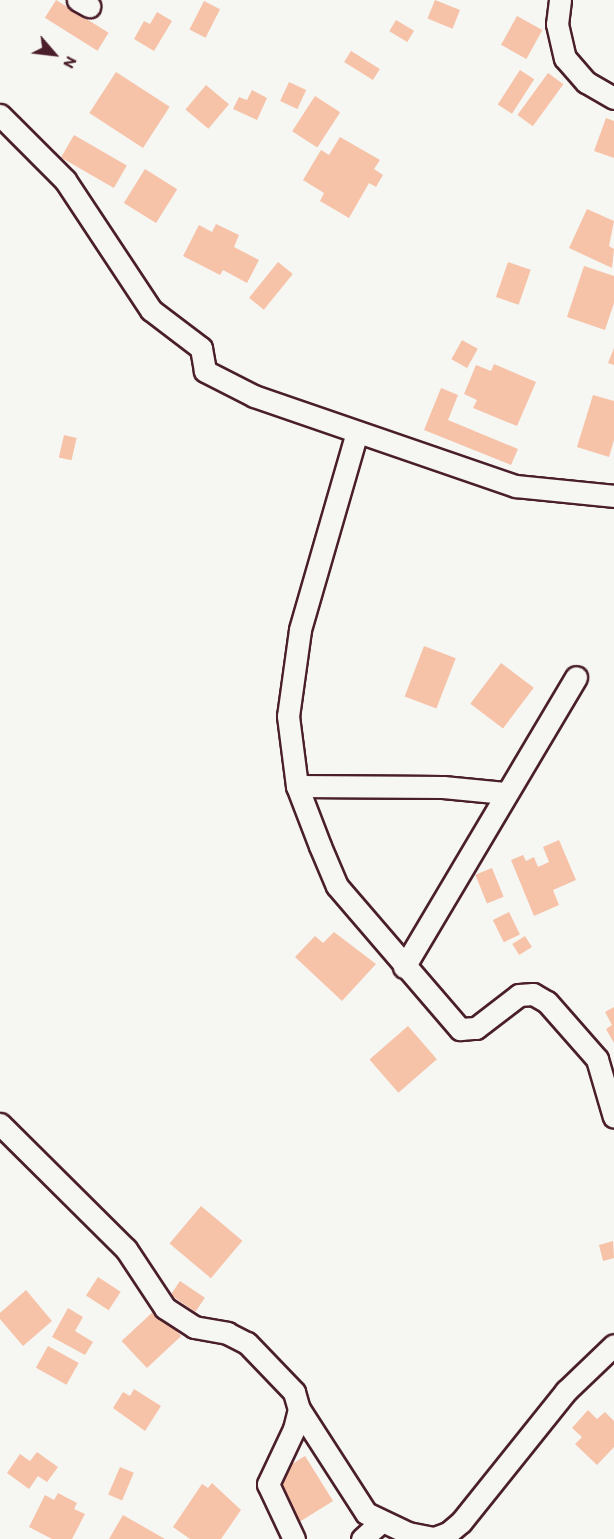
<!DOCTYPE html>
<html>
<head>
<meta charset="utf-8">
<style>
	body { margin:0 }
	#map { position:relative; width:614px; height:1539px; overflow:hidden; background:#f6f6f2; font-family:Itim,sans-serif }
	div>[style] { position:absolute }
	.building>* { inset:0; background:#f7c3a8; transform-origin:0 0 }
	.roads { filter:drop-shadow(2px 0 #4a1f2b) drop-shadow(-2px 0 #4a1f2b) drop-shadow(0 2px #4a1f2b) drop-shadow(0 -2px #4a1f2b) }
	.street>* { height:21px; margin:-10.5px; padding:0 10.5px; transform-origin:10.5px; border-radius:10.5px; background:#f6f6f2 }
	span { translate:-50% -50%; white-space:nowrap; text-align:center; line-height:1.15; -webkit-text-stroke:6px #f6f6f2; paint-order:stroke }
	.north { position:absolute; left:24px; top:24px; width:60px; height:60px; -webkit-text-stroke:4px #f6f6f2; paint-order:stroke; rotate:118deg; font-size:16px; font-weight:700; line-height:24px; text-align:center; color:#4a1f2b }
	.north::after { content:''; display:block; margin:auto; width:21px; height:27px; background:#4a1f2b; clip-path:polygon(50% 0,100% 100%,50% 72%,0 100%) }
</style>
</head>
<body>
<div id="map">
	<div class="building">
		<div style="left:56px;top:0;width:62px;height:21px;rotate:32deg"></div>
		<div style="left:435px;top:0;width:27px;height:20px;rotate:22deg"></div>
		<div style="left:204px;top:1px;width:18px;height:32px;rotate:27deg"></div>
		<div style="clip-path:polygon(157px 12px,172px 21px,154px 51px,134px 39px,144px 21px,150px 24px)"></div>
		<div style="left:517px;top:16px;width:29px;height:33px;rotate:29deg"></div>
		<div style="left:396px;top:20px;width:21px;height:13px;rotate:31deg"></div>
		<div style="left:351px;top:51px;width:34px;height:13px;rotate:32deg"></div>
		<div style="left:520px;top:70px;width:17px;height:41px;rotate:33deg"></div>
		<div style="left:116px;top:72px;width:64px;height:49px;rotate:33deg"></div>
		<div style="left:548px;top:73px;width:19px;height:52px;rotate:36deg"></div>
		<div style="left:289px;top:82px;width:19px;height:21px;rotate:25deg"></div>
		<div style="left:206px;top:85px;width:30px;height:32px;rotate:40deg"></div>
		<div style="clip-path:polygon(252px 90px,267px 98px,257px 120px,233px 109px,239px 97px,247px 100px)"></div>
		<div style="left:315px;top:96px;width:30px;height:42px;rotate:33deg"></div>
		<div style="clip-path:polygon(606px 118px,614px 121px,614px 158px,594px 151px)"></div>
		<div style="left:74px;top:135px;width:61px;height:26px;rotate:30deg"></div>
		<div style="clip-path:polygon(340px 137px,380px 160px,374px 169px,383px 175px,376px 187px,369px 183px,349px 218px,320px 201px,324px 193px,303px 180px,321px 150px,329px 155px)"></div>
		<div style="left:145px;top:169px;width:38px;height:40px;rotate:32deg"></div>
		<div style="clip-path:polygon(587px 209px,614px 221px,609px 246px,614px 249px,612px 268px,569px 248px)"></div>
		<div style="clip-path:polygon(216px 224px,239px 235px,234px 247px,259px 260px,247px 283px,223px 270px,220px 275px,183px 256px,199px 225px,212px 232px)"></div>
		<div style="left:278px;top:262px;width:19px;height:46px;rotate:39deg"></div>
		<div style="left:508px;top:262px;width:24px;height:37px;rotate:19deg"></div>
		<div style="clip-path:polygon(584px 266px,614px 276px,614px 303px,605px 330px,567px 317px)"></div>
		<div style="left:462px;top:340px;width:18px;height:22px;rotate:29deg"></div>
		<div style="clip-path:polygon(614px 348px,614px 365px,608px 363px)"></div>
		<div style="clip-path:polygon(494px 364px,536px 382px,517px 426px,473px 408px,477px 400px,464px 394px,476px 365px,491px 371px)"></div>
		<div style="clip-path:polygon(441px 388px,458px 395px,448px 420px,518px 449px,511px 465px,424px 430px)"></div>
		<div style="clip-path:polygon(593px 395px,614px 401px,614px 440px,609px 457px,577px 447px)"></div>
		<div style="left:64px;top:435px;width:13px;height:23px;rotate:13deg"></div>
		<div style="left:424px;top:646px;width:34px;height:54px;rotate:21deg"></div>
		<div style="left:501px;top:663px;width:41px;height:51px;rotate:37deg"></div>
		<div style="clip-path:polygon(559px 840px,576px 880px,553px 890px,559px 905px,534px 916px,511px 860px,523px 855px,526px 861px,534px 857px,538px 867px,549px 862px,543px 847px)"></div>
		<div style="left:492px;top:868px;width:31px;height:18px;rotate:68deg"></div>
		<div style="left:509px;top:912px;width:25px;height:18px;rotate:64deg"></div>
		<div style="clip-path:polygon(334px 932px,376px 964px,342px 1001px,295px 957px,315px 936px,323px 943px)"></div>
		<div style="left:525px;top:936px;width:13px;height:15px;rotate:58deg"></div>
		<div style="clip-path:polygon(614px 1007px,614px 1043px,606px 1029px,612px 1025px,605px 1012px)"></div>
		<div style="left:408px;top:1026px;width:44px;height:51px;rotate:49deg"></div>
		<div style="left:201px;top:1206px;width:54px;height:49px;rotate:40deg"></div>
		<div style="clip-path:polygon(613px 1241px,614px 1258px,603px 1261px,599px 1245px)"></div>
		<div style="left:98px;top:1277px;width:27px;height:22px;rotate:33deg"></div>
		<div style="left:180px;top:1281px;width:30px;height:17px;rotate:34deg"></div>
		<div style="clip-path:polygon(26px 1290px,52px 1321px,23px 1346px,0 1319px,0 1313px)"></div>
		<div style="clip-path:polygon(68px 1308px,83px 1317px,75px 1331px,93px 1342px,85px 1355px,52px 1337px)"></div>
		<div style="left:156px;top:1309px;width:37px;height:47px;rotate:47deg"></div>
		<div style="left:48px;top:1346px;width:35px;height:25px;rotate:29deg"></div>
		<div style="clip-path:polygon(134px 1389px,161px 1406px,145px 1431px,113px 1408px,123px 1392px,130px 1396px)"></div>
		<div style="clip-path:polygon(588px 1410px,597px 1419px,605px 1412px,614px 1421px,614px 1447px,597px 1465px,575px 1444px,582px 1437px,572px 1428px)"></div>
		<div style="clip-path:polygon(37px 1452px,58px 1467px,47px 1482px,38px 1476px,29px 1489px,7px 1473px,20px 1454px,30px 1461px)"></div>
		<div style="left:305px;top:1456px;width:53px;height:39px;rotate:58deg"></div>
		<div style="left:120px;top:1467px;width:15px;height:30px;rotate:23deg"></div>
		<div style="clip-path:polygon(212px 1483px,241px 1510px,221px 1539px,190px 1539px,173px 1527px,202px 1484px,208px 1488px)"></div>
		<div style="clip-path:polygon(58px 1493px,77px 1503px,74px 1509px,85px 1514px,72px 1539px,52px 1539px,29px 1527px,45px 1495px,54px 1500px)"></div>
		<div style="clip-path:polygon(123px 1515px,165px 1539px,109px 1539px)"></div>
	</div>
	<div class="roads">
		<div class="street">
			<div style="left:78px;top:0;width:13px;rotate:29deg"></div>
			<div style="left:560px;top:0;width:24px;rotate:97deg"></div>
			<div style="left:557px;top:24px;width:35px;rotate:77deg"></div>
			<div style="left:565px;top:58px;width:32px;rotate:49deg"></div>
			<div style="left:586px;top:82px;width:32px;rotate:30deg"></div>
			<div style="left:0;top:115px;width:92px;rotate:45deg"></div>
			<div style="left:65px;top:180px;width:156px;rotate:56.5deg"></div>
			<div style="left:151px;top:310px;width:63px;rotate:37.2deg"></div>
			<div style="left:201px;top:348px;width:23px;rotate:80deg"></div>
			<div style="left:205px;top:371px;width:55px;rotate:27deg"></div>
			<div style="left:254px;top:396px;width:277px;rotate:19deg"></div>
			<div style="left:516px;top:486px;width:99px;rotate:5.8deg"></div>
			<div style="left:357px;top:432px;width:206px;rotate:106.1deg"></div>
			<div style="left:300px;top:630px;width:87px;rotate:97.9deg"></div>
			<div style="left:288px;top:716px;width:71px;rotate:82.7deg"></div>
			<div style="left:297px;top:786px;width:64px;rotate:69deg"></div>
			<div style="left:320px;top:846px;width:43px;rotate:67deg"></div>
			<div style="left:337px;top:886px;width:189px;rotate:49.3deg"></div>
			<div style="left:460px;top:1029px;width:16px;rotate:-4deg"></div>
			<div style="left:476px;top:1028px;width:54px;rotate:-37.5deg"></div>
			<div style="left:519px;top:995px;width:14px;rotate:-4deg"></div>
			<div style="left:533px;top:994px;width:16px;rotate:30deg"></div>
			<div style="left:547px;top:1002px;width:76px;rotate:48.7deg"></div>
			<div style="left:597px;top:1059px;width:60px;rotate:73.7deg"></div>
			<div style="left:297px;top:786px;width:146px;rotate:0.4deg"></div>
			<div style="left:443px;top:787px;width:62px;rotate:5.5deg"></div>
			<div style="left:404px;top:967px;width:337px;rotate:-59.3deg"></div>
			<div style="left:0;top:1124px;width:177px;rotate:44.8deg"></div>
			<div style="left:126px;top:1249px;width:71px;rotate:56.5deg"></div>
			<div style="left:165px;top:1308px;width:35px;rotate:33deg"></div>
			<div style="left:194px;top:1327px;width:34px;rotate:10deg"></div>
			<div style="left:227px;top:1333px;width:22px;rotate:27deg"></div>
			<div style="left:247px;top:1343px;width:68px;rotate:46.2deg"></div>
			<div style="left:294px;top:1392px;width:18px;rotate:74deg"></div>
			<div style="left:299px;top:1409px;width:21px;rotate:104deg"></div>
			<div style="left:294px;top:1429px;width:61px;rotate:115.3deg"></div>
			<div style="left:268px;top:1484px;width:61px;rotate:64.7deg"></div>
			<div style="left:299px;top:1409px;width:124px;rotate:57.2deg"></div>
			<div style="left:366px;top:1513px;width:47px;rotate:25.5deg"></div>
			<div style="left:408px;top:1533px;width:26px;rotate:11deg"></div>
			<div style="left:434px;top:1538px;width:15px;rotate:-20deg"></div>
			<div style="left:448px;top:1533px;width:17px;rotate:-40deg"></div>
			<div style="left:461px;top:1522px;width:168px;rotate:-51.3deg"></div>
			<div style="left:566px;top:1391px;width:66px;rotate:-43.8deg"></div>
			<div style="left:362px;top:1539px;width:25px;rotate:-42deg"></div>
		</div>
	</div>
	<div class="north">N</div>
</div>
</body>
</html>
